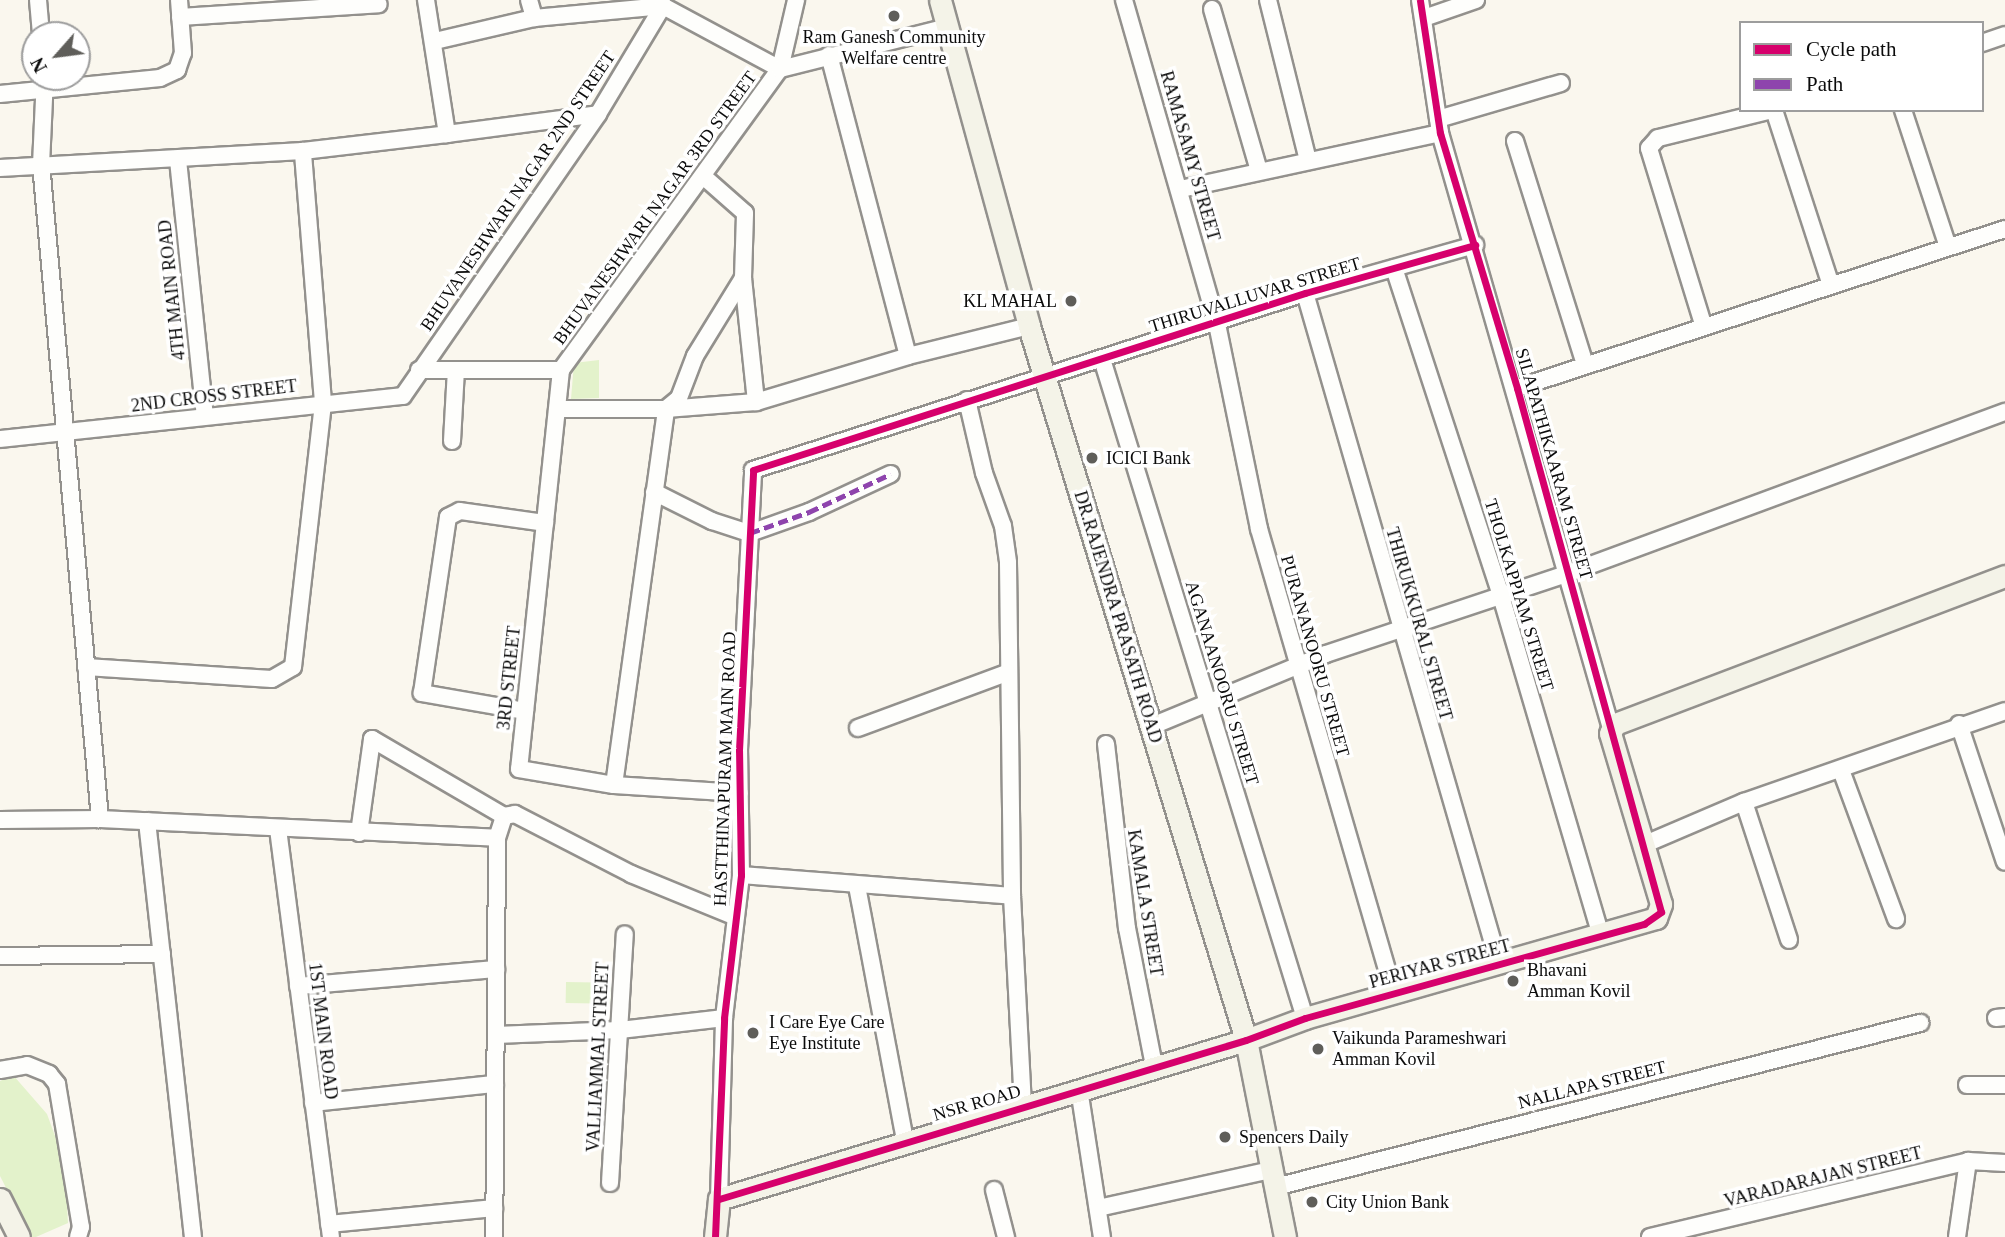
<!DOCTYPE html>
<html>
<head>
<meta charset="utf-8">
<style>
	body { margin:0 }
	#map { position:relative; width:2005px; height:1237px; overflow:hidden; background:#faf7ee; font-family:"Times New Roman",serif }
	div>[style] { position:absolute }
	.green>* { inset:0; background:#e3f2cb; transform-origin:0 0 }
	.roads { filter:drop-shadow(2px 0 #93918d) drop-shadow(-2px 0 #93918d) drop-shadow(0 2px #93918d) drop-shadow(0 -2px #93918d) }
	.street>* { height:16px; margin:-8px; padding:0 8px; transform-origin:8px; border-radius:8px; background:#fefefc }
	.secondary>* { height:21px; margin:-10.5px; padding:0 10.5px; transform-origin:10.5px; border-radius:10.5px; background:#f4f3e8 }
	.quiet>* { height:5px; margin-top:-2.5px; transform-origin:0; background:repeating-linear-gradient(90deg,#8e44ad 0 10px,transparent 0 15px) }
	.cycleway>* { height:7px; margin:-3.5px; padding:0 3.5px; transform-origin:3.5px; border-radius:3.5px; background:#d6006c }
	.dots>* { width:19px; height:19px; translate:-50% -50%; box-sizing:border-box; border:4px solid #fff; border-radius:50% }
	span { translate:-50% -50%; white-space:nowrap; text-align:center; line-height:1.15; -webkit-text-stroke:7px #fff; paint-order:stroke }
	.poi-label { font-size:18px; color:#0b0b0b }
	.right { translate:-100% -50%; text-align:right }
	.left { translate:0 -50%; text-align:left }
	.street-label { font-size:18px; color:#0b0b0b }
	.legend { position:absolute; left:1739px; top:21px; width:245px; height:91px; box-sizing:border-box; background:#fff; border:2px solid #9d9d9d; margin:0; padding:9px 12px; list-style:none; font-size:21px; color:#0b0b0b }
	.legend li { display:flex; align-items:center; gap:14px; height:35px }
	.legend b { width:35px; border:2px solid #9d9d9d }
	.north { position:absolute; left:21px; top:21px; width:70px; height:70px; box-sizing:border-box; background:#fff; border:2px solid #9d9d9d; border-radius:50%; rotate:242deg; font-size:19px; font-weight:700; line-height:28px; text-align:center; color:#0b0b0b }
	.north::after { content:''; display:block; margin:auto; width:24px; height:32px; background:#5f5e5a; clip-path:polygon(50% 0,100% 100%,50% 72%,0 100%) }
</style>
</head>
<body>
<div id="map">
	<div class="green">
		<div style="clip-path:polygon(599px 360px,599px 398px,571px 399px,574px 363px)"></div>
		<div style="left:566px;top:982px;width:45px;height:21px;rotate:1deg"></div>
		<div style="clip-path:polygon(13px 1075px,47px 1114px,74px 1188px,67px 1206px,68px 1223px,36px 1237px,31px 1237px,0 1176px,0 1081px)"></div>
	</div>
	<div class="roads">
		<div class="street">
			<div style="left:38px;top:0;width:35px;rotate:85deg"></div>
			<div style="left:529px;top:0;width:19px;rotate:74deg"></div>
			<div style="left:1124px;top:0;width:337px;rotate:74deg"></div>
			<div style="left:1217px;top:324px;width:209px;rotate:78.4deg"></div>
			<div style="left:1259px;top:529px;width:483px;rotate:73.8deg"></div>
			<div style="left:1268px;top:0;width:166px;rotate:76deg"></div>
			<div style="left:1420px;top:0;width:134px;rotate:81.4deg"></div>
			<div style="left:1440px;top:133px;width:619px;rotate:73.97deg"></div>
			<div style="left:1212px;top:9px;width:169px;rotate:73.8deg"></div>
			<div style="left:180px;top:17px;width:199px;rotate:-3.7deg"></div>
			<div style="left:1424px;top:18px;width:55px;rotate:-19.1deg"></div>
			<div style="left:435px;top:41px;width:102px;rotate:-13.1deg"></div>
			<div style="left:534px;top:18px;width:130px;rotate:-5.3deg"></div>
			<div style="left:663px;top:6px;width:6px;rotate:-108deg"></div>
			<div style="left:1982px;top:43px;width:24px;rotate:-19deg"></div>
			<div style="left:829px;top:55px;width:311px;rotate:75.3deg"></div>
			<div style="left:45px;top:77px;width:87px;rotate:92.6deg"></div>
			<div style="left:41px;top:164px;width:658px;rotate:84.85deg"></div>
			<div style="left:0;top:94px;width:161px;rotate:-5.7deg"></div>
			<div style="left:160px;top:78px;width:19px;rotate:-25deg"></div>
			<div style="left:177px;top:70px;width:18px;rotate:-71deg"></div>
			<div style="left:183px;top:53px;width:53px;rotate:-94.3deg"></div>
			<div style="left:1774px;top:110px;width:181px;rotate:72deg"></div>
			<div style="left:1903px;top:110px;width:144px;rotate:71.8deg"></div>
			<div style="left:1438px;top:119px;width:128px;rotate:-16.3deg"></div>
			<div style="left:447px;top:134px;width:152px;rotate:-7.5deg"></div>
			<div style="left:1515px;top:141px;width:234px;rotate:72.6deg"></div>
			<div style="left:178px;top:160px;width:257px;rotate:84deg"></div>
			<div style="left:0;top:168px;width:303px;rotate:-3.2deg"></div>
			<div style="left:303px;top:151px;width:145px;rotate:-6.7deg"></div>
			<div style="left:447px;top:134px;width:136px;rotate:-98.9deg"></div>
			<div style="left:1181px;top:189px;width:265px;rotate:-12.2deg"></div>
			<div style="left:1394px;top:268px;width:345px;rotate:71.9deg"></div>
			<div style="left:1501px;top:596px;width:353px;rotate:73.6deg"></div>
			<div style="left:743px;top:278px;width:125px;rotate:84deg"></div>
			<div style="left:1305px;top:293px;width:698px;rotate:73.87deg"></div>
			<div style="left:1703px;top:324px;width:184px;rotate:-107.1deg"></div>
			<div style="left:1649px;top:148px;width:13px;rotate:-48deg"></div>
			<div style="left:1658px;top:138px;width:117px;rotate:-13.8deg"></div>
			<div style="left:1102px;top:359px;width:690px;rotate:72.88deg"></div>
			<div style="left:419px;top:370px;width:142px"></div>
			<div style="left:561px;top:370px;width:401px;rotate:96deg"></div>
			<div style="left:519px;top:769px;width:96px;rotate:9.6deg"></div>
			<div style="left:614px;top:785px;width:126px;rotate:3.6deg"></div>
			<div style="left:561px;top:370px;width:372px;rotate:-54deg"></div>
			<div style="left:780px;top:69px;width:71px;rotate:-76.9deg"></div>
			<div style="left:1517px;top:388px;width:513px;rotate:-18.05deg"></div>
			<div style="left:967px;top:400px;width:75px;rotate:76.9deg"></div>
			<div style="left:984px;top:473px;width:56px;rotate:70.3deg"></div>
			<div style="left:1003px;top:526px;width:37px;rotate:82deg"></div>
			<div style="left:1008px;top:563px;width:333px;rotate:89.3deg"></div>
			<div style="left:1012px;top:896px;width:210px;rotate:87deg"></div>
			<div style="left:559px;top:409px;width:107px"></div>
			<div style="left:666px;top:409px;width:90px;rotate:-4.4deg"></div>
			<div style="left:756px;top:402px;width:159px;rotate:-16.8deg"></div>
			<div style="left:908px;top:356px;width:125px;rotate:-13.9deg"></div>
			<div style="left:0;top:439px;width:405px;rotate:-6.1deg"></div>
			<div style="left:403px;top:396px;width:343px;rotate:-55.3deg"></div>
			<div style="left:598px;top:114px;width:126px;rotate:-59deg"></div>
			<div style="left:663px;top:6px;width:133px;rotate:28.3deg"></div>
			<div style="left:780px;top:69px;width:172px;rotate:-14.1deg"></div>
			<div style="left:452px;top:441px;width:71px;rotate:-86.8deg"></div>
			<div style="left:654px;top:492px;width:65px;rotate:26.6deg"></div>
			<div style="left:712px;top:521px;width:40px;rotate:18deg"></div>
			<div style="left:750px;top:533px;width:63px;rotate:-19.6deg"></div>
			<div style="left:809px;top:512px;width:90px;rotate:-24.9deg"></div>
			<div style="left:86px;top:667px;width:186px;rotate:3.7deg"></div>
			<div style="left:272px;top:679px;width:24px;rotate:-30deg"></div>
			<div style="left:293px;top:667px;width:267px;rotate:-83.5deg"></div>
			<div style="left:323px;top:402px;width:252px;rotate:-94.6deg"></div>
			<div style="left:525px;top:711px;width:105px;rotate:-170.1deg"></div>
			<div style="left:422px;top:693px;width:178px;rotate:-81.6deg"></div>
			<div style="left:448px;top:517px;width:13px;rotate:-27deg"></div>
			<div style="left:460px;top:511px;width:86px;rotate:8deg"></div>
			<div style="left:1959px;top:724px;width:145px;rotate:71.6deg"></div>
			<div style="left:1152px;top:726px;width:188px;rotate:-22.5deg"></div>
			<div style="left:1326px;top:654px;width:256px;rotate:-18.4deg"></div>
			<div style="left:1569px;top:573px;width:465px;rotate:-20.3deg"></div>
			<div style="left:858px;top:728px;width:159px;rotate:-20.3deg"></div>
			<div style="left:1106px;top:744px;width:185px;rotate:83.5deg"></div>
			<div style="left:1127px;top:928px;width:141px;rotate:78.9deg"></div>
			<div style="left:1841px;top:770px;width:159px;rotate:69.7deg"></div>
			<div style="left:614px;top:785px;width:380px;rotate:-82.1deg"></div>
			<div style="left:666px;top:409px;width:17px;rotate:-40deg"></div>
			<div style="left:679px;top:398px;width:45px;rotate:-69.1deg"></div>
			<div style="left:695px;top:356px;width:92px;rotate:-58.4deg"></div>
			<div style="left:743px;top:278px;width:65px;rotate:-88.2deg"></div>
			<div style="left:745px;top:213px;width:56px;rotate:-138.6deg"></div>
			<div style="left:1744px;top:802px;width:145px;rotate:71.9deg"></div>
			<div style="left:0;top:820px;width:100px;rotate:-0.6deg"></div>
			<div style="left:100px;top:819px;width:397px;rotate:2.7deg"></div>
			<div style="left:497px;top:838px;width:399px;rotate:90.4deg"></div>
			<div style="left:147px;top:821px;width:419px;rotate:83.7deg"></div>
			<div style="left:278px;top:829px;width:411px;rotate:82.6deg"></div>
			<div style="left:359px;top:833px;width:95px;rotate:-82.1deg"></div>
			<div style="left:372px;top:739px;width:153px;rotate:30.3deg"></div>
			<div style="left:497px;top:838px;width:23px;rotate:-72deg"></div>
			<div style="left:504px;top:816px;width:11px;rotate:-10deg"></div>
			<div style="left:515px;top:814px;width:131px;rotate:27.3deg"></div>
			<div style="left:631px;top:874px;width:113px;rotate:22.3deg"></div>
			<div style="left:1643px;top:845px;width:110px;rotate:-23.1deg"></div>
			<div style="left:1744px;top:802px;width:276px;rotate:-19.2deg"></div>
			<div style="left:741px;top:875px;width:272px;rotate:4.4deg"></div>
			<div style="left:857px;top:886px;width:258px;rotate:79.3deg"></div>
			<div style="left:0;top:956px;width:162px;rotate:-0.7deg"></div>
			<div style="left:298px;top:986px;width:199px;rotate:-4.9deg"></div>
			<div style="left:1996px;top:1018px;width:9px;rotate:-6deg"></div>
			<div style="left:496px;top:1035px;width:124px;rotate:-2.3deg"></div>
			<div style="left:620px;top:1030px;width:105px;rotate:-6.6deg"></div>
			<div style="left:0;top:1070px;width:27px;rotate:-10deg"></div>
			<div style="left:27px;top:1065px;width:24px;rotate:22deg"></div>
			<div style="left:49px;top:1074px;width:13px;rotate:51deg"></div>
			<div style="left:57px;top:1084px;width:145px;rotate:80.5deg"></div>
			<div style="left:81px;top:1227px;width:10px;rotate:107deg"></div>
			<div style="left:1967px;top:1085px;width:38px"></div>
			<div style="left:1079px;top:1089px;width:150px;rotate:81.2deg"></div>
			<div style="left:313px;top:1103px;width:183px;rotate:-6deg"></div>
			<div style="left:610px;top:1183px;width:249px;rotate:-86.6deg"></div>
			<div style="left:1275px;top:1187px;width:666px;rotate:-14.27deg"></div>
			<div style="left:994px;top:1190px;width:49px;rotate:75.7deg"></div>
			<div style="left:719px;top:1199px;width:181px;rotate:-88.4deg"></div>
			<div style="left:724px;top:1018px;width:144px;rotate:-83.2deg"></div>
			<div style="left:741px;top:875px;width:125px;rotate:-90.9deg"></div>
			<div style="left:739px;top:750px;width:280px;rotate:-87.1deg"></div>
			<div style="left:753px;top:470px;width:580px;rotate:-17.78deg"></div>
			<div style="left:1305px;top:293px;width:177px;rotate:-15.8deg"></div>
			<div style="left:1098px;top:1208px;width:177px;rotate:-12.4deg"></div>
			<div style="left:329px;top:1224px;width:166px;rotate:-5.5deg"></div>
			<div style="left:1650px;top:1237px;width:327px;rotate:-13.4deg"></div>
			<div style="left:1968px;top:1161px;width:37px;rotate:3deg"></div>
			<div style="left:1957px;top:1237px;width:77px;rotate:-81.8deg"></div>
		</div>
		<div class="secondary">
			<div style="left:940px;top:0;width:338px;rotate:74.7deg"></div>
			<div style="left:1029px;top:326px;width:746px;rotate:73.09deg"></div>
			<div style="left:1246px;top:1040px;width:201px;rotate:78.8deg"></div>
			<div style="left:0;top:1199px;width:42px;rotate:63.4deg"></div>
			<div style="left:715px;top:1237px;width:38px;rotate:-84deg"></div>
			<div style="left:719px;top:1199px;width:550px;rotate:-16.79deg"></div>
			<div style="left:1246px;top:1040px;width:63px;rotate:-20.4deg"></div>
			<div style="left:1305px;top:1018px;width:365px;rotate:-15.9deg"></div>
			<div style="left:1656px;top:918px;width:15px;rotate:-70deg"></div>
			<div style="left:1661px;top:904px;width:178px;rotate:-106.6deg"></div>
			<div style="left:1610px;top:733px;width:10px;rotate:-61deg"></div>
			<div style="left:1615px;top:724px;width:417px;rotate:-20.8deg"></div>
		</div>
	</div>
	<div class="quiet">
		<div style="left:750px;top:533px;width:63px;rotate:-19.6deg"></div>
		<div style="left:809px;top:512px;width:90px;rotate:-24.9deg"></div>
	</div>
	<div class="cycleway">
		<div style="left:719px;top:1199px;width:550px;rotate:-16.79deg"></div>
		<div style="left:1246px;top:1040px;width:63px;rotate:-20.4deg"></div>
		<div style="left:1305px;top:1018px;width:352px;rotate:-15.5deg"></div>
		<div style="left:1644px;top:924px;width:21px;rotate:-35deg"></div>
		<div style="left:1661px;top:912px;width:543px;rotate:-105.37deg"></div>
		<div style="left:1517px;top:388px;width:266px;rotate:-106.8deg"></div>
		<div style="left:1440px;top:133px;width:134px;rotate:-98.6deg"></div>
		<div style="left:715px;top:1237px;width:219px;rotate:-87.6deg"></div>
		<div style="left:724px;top:1018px;width:144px;rotate:-83.2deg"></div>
		<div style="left:741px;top:875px;width:125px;rotate:-90.9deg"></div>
		<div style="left:739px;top:750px;width:280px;rotate:-87.1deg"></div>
		<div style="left:753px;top:470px;width:580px;rotate:-17.78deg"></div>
		<div style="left:1305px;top:293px;width:177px;rotate:-15.8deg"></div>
	</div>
	<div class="dots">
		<div style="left:894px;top:16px;background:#5f5e5a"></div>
		<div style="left:1071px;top:301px;background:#5f5e5a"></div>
		<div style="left:1092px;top:458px;background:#5f5e5a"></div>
		<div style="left:1513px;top:981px;background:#5f5e5a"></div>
		<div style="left:753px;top:1033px;background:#5f5e5a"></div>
		<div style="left:1318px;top:1049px;background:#5f5e5a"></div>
		<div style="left:1225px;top:1137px;background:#5f5e5a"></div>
		<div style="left:1312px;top:1202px;background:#5f5e5a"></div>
	</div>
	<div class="poi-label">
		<span style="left:894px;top:48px">Ram Ganesh Community<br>Welfare centre</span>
		<span class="right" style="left:1057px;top:301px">KL MAHAL</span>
		<span class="left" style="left:1106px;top:458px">ICICI Bank</span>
		<span class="left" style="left:1527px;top:981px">Bhavani<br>Amman Kovil</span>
		<span class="left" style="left:769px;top:1033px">I Care Eye Care<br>Eye Institute</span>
		<span class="left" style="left:1332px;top:1049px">Vaikunda Parameshwari<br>Amman Kovil</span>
		<span class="left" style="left:1239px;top:1137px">Spencers Daily</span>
		<span class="left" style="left:1326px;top:1202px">City Union Bank</span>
	</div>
	<div class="street-label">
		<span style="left:1190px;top:156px;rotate:74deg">RAMASAMY STREET</span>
		<span style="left:518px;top:191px;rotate:-56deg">BHUVANESHWARI NAGAR 2ND STREET</span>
		<span style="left:655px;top:208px;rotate:-54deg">BHUVANESHWARI NAGAR 3RD STREET</span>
		<span style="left:172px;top:290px;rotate:-96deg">4TH MAIN ROAD</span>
		<span style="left:1255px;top:295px;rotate:-17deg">THIRUVALLUVAR STREET</span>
		<span style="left:214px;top:396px;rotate:-7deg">2ND CROSS STREET</span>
		<span style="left:1554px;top:464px;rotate:74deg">SILAPATHIKAARAM STREET</span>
		<span style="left:1519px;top:595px;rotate:73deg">THOLKAPPIAM STREET</span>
		<span style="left:1118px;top:617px;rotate:73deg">DR.RAJENDRA PRASATH ROAD</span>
		<span style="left:1419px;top:624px;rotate:74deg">THIRUKKURAL STREET</span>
		<span style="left:1315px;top:656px;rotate:74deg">PURANANOORU STREET</span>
		<span style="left:509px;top:678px;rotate:-84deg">3RD STREET</span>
		<span style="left:1222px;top:683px;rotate:73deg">AGANAANOORU STREET</span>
		<span style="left:725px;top:769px;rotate:-88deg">HASTTHINAPURAM MAIN ROAD</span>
		<span style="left:1145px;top:903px;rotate:81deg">KAMALA STREET</span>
		<span style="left:1440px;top:964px;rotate:-15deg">PERIYAR STREET</span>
		<span style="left:323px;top:1031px;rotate:83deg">1ST MAIN ROAD</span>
		<span style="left:598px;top:1057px;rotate:-87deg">VALLIAMMAL STREET</span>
		<span style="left:1592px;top:1085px;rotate:-14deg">NALLAPA STREET</span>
		<span style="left:977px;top:1103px;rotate:-16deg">NSR ROAD</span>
		<span style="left:1823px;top:1177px;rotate:-14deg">VARADARAJAN STREET</span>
	</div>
	<ul class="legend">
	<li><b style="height:9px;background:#d6006c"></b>Cycle path</li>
	<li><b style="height:9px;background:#8e44ad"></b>Path</li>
	</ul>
	<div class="north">N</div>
</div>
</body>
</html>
